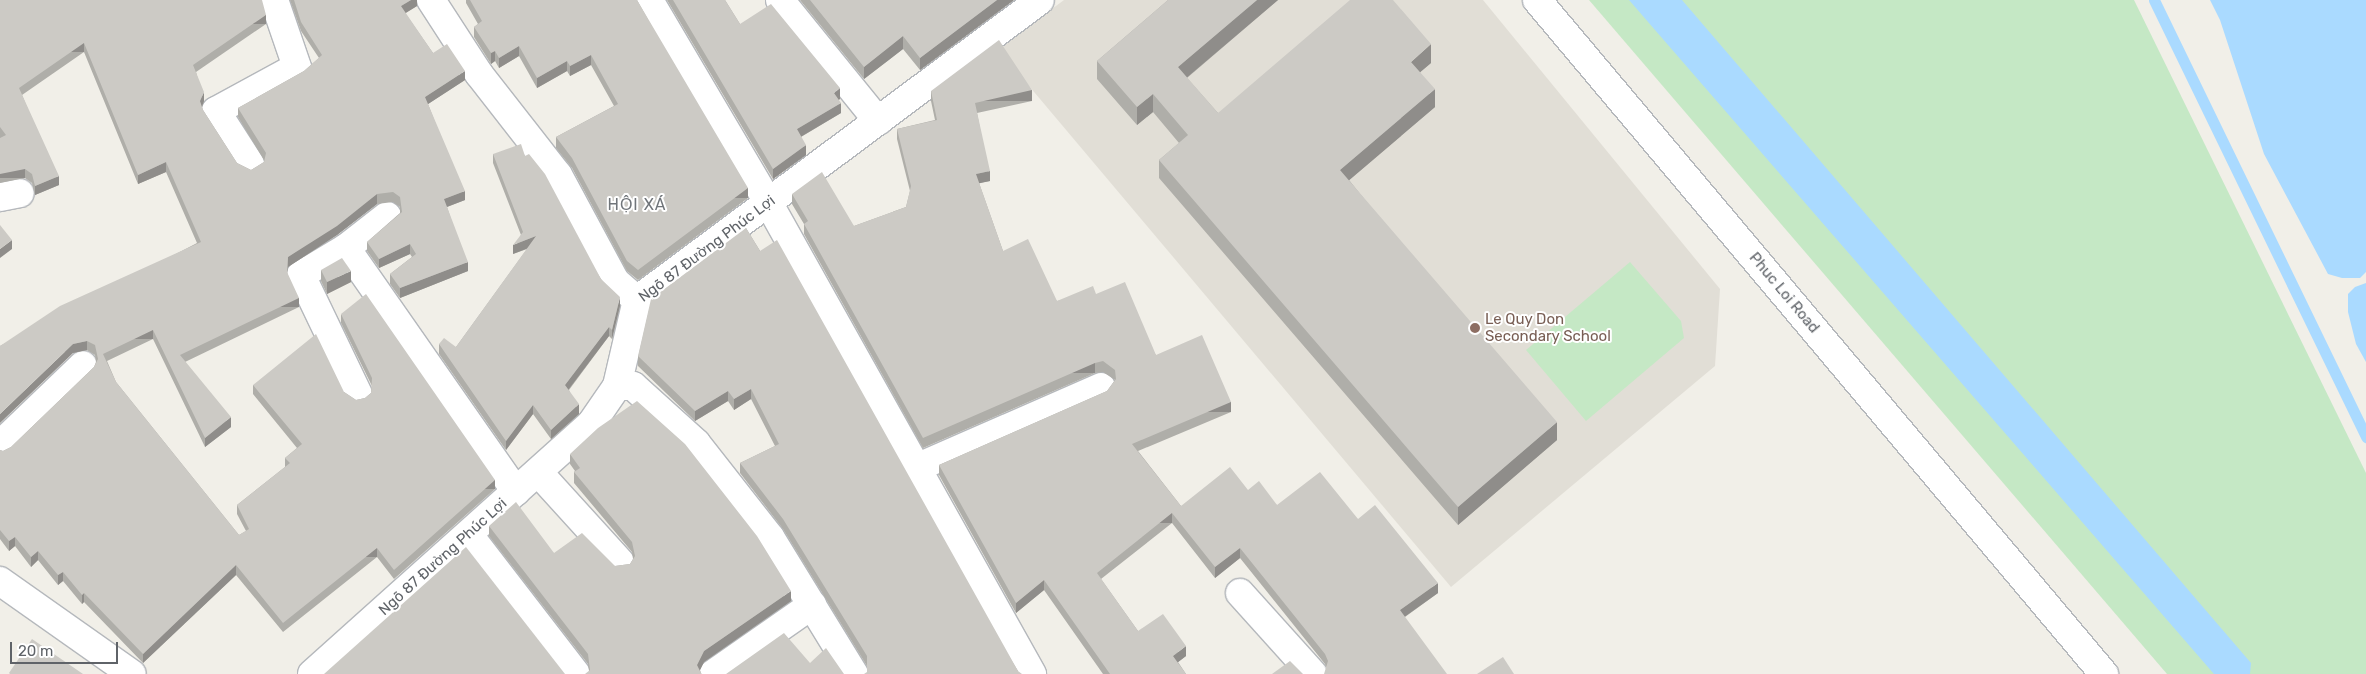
<!DOCTYPE html>
<html>
<head>
<meta charset="utf-8">
<style>
	body { margin:0 }
	#map { position:relative; width:2366px; height:674px; overflow:hidden; background:#f1efe8; font-family:Rubik,sans-serif }
	div>[style] { position:absolute }
	.education>* { inset:0; background:#e1ded6 }
	.green>* { inset:0; background:#c5e8c5 }
	.water>* { inset:0; background:#aadaff }
	.stream>* { height:11px; margin:-5.5px; padding:0 5.5px; transform-origin:5.5px; border-radius:5.5px; background:#aadaff }
	.roads { filter:drop-shadow(1px 0 #b5b8bc) drop-shadow(-1px 0 #b5b8bc) drop-shadow(0 1px #b5b8bc) drop-shadow(0 -1px #b5b8bc) }
	.minor>* { height:28px; margin:-14px; padding:0 14px; transform-origin:14px; border-radius:14px; background:#fff }
	.wall>* { inset:0; background:#afaea9 }
	.shaded-wall>* { inset:0; background:#8f8d8a; transform-origin:0 0 }
	.building>* { inset:0; background:#cccac5 }
	.dots>* { width:14px; height:14px; translate:-50% -50%; box-sizing:border-box; border:2px solid #fff; border-radius:50% }
	span { translate:-50% -50%; white-space:nowrap; text-align:center; line-height:1.15; -webkit-text-stroke:4px #fff; paint-order:stroke }
	.street-label { font-size:15px; color:#5f6368 }
	.education-label { font-size:15px; color:#785e54 }
	.left { translate:0 -50%; text-align:left }
	.neighbourhood-label { font-size:16px; color:#70757a; letter-spacing:1px }
	.scale { position:absolute; left:10px; top:642px; width:108px; height:22px; box-sizing:border-box; border:2px solid #5f6368; border-top:0; padding-left:6px; font-size:15px; line-height:18px; white-space:nowrap; color:#5f6368; -webkit-text-stroke:4px #fff; paint-order:stroke }
</style>
</head>
<body>
<div id="map">
	<div class="education">
		<div style="clip-path:polygon(1064px 0,1483px 0,1720px 289px,1715px 366px,1451px 587px,998px 49px)"></div>
	</div>
	<div class="green">
		<div style="clip-path:polygon(1589px 0,2134px 0,2366px 473px,2366px 674px,2167px 674px)"></div>
		<div style="clip-path:polygon(1630px 262px,1681px 321px,1684px 338px,1586px 421px,1526px 350px)"></div>
	</div>
	<div class="water">
		<div style="clip-path:polygon(1629px 0,1682px 0,2251px 663px,2250px 674px,2214px 674px)"></div>
		<div style="clip-path:polygon(2210px 0,2366px 0,2366px 272px,2360px 278px,2342px 278px,2328px 274px,2264px 154px,2220px 20px)"></div>
		<div style="clip-path:polygon(2366px 283px,2366px 362px,2356px 344px,2348px 312px,2348px 294px,2355px 287px)"></div>
	</div>
	<div class="stream">
		<div style="left:2154px;top:0;width:486px;rotate:64.1deg"></div>
	</div>
	<div class="roads">
		<div class="minor">
			<div style="left:431px;top:0;width:88px;rotate:57deg"></div>
			<div style="left:479px;top:74px;width:128px;rotate:52deg"></div>
			<div style="left:558px;top:175px;width:120px;rotate:61.7deg"></div>
			<div style="left:615px;top:281px;width:29px;rotate:41deg"></div>
			<div style="left:649px;top:0;width:234px;rotate:59.5deg"></div>
			<div style="left:768px;top:202px;width:541px;rotate:60.78deg"></div>
			<div style="left:780px;top:0;width:156px;rotate:51deg"></div>
			<div style="left:1537px;top:0;width:881px;rotate:49.93deg"></div>
			<div style="left:250px;top:164px;width:63px;rotate:-122.7deg"></div>
			<div style="left:216px;top:111px;width:92px;rotate:-28.5deg"></div>
			<div style="left:297px;top:67px;width:71px;rotate:-108.9deg"></div>
			<div style="left:0;top:197px;width:20px;rotate:-11deg"></div>
			<div style="left:346px;top:248px;width:297px;rotate:55.1deg"></div>
			<div style="left:617px;top:386px;width:16px"></div>
			<div style="left:633px;top:386px;width:85px;rotate:42.1deg"></div>
			<div style="left:696px;top:443px;width:120px;rotate:51.8deg"></div>
			<div style="left:770px;top:537px;width:161px;rotate:58.5deg"></div>
			<div style="left:358px;top:394px;width:132px;rotate:-115.6deg"></div>
			<div style="left:301px;top:275px;width:52px;rotate:-31deg"></div>
			<div style="left:346px;top:248px;width:52px;rotate:-38deg"></div>
			<div style="left:0;top:445px;width:115px;rotate:-43.9deg"></div>
			<div style="left:916px;top:468px;width:202px;rotate:-23.6deg"></div>
			<div style="left:538px;top:472px;width:122px;rotate:47.7deg"></div>
			<div style="left:469px;top:535px;width:175px;rotate:52.4deg"></div>
			<div style="left:0;top:581px;width:161px;rotate:35.2deg"></div>
			<div style="left:1240px;top:593px;width:109px;rotate:48deg"></div>
			<div style="left:312px;top:674px;width:375px;rotate:-41.9deg"></div>
			<div style="left:591px;top:424px;width:46px;rotate:-55.6deg"></div>
			<div style="left:617px;top:386px;width:88px;rotate:-76.9deg"></div>
			<div style="left:637px;top:300px;width:502px;rotate:-36.66deg"></div>
			<div style="left:713px;top:674px;width:121px;rotate:-34.9deg"></div>
		</div>
	</div>
	<div class="wall">
		<div style="clip-path:polygon(0 0,266px 24px,196px 72px,204px 101px,202px 107px,203px 110px,237px 163px,251px 170px,264px 162px,264px 160px,238px 117px,238px 108px,304px 71px,319px 58px,301px 31px,290px 0,417px 0,417px 6px,405px 13px,433px 53px,465px 80px,428px 104px,465px 200px,447px 207px,468px 271px,400px 298px,390px 284px,390px 274px,412px 257px,410px 254px,379px 268px,367px 251px,367px 242px,400px 213px,400px 207px,393px 202px,377px 204px,337px 235px,288px 267px,287px 273px,299px 307px,185px 362px,231px 427px,205px 447px,153px 339px,107px 361px,116px 382px,239px 535px,246px 531px,237px 514px,237px 505px,285px 467px,285px 458px,297px 448px,253px 394px,253px 385px,344px 392px,356px 400px,365px 398px,371px 393px,372px 386px,341px 323px,341px 314px,495px 489px,394px 579px,377px 557px,283px 632px,236px 575px,143px 663px,84px 602px,82px 604px,63px 581px,58px 585px,38px 560px,31px 567px,15px 546px,9px 551px,0 539px,0 450px,3px 451px,11px 447px,94px 367px,96px 362px,95px 355px,87px 350px,73px 353px,0 346px,197px 243px,166px 172px,138px 184px,84px 52px,22px 95px,59px 185px,35px 195px,32px 183px,25px 178px,0 183px)"></div>
		<div style="clip-path:polygon(466px 0,637px 0,748px 198px,638px 280px,627px 271px,572px 168px,556px 148px,556px 137px,614px 106px,591px 65px,570px 76px,567px 71px,537px 88px,519px 56px,499px 68px,495px 61px,491px 64px,474px 37px,474px 27px,478px 24px,466px 3px)"></div>
		<div style="clip-path:polygon(667px 0,725px 0,740px 24px,840px 99px,838px 100px,841px 113px,801px 137px,806px 155px,773px 179px)"></div>
		<div style="clip-path:polygon(800px 0,1014px 0,920px 70px,903px 49px,864px 79px)"></div>
		<div style="clip-path:polygon(1168px 0,1278px 0,1187px 78px,1218px 113px,1431px 63px,1420px 72px,1435px 107px,1349px 180px,1557px 440px,1458px 525px,1159px 178px,1159px 160px,1179px 143px,1153px 112px,1137px 125px,1097px 79px,1097px 61px)"></div>
		<div style="clip-path:polygon(931px 91px,1032px 101px,977px 113px,990px 181px,979px 183px,1003px 251px,1057px 301px,1096px 294px,1156px 355px,1231px 412px,1138px 451px,1181px 506px,1248px 490px,1277px 505px,1358px 519px,1438px 593px,1405px 617px,1326px 667px,1325px 664px,1240px 558px,1215px 578px,1172px 523px,1101px 579px,1138px 631px,1186px 656px,1178px 662px,1186px 674px,1103px 674px,1044px 590px,1016px 613px,939px 475px,939px 465px,1107px 391px,1115px 380px,1103px 372px,1095px 373px,923px 448px,804px 234px,804px 224px,792px 204px,792px 194px,854px 226px,906px 207px,910px 191px,897px 139px,897px 129px,935px 120px,931px 101px)"></div>
		<div style="clip-path:polygon(493px 154px,525px 156px,601px 279px,620px 306px,612px 339px,609px 336px,569px 390px,579px 414px,551px 439px,533px 414px,506px 450px,439px 354px,439px 344px,456px 347px,527px 249px,513px 254px,521px 235px,493px 163px)"></div>
		<div style="clip-path:polygon(746px 228px,1018px 671px,867px 672px,867px 666px,783px 529px,740px 473px,740px 463px,775px 446px,751px 399px,734px 410px,728px 401px,695px 421px,638px 366px,638px 356px)"></div>
		<div style="clip-path:polygon(321px 270px,351px 282px,327px 294px,321px 281px)"></div>
		<div style="clip-path:polygon(570px 454px,791px 601px,704px 662px,700px 670px,701px 673px,589px 671px,588px 664px,489px 536px,489px 526px,554px 553px,615px 566px,630px 564px,633px 559px,632px 552px,574px 483px,574px 472px,575px 471px,570px 464px)"></div>
	</div>
	<div class="shaded-wall">
		<div style="clip-path:polygon(411px 0,417px 0,417px 6px,401px 16px,401px 6px)"></div>
		<div style="clip-path:polygon(997px 0,1014px 0,920px 70px,920px 58px)"></div>
		<div style="clip-path:polygon(1257px 0,1278px 0,1178px 85px,1178px 67px)"></div>
		<div style="left:266px;top:15px;width:9px;height:88px;rotate:90deg"></div>
		<div style="clip-path:polygon(903px 36px,903px 49px,864px 79px,864px 67px)"></div>
		<div style="left:84px;top:43px;width:9px;height:79px;rotate:90deg"></div>
		<div style="clip-path:polygon(1431px 44px,1431px 63px,1411px 80px,1411px 62px)"></div>
		<div style="clip-path:polygon(519px 46px,519px 56px,499px 68px,499px 58px)"></div>
		<div style="clip-path:polygon(495px 51px,495px 61px,491px 64px,491px 53px)"></div>
		<div style="clip-path:polygon(591px 55px,591px 65px,570px 76px,570px 66px)"></div>
		<div style="clip-path:polygon(567px 61px,567px 71px,537px 88px,537px 78px)"></div>
		<div style="clip-path:polygon(465px 71px,465px 80px,425px 106px,425px 97px)"></div>
		<div style="clip-path:polygon(840px 88px,840px 99px,834px 103px,834px 93px)"></div>
		<div style="clip-path:polygon(1435px 89px,1435px 107px,1340px 188px,1340px 170px)"></div>
		<div style="left:1032px;top:90px;width:11px;height:58px;rotate:90deg"></div>
		<div style="clip-path:polygon(204px 92px,204px 101px,200px 111px,200px 101px)"></div>
		<div style="clip-path:polygon(1153px 94px,1153px 112px,1137px 125px,1137px 107px)"></div>
		<div style="clip-path:polygon(841px 103px,841px 113px,797px 139px,797px 129px)"></div>
		<div style="clip-path:polygon(806px 145px,806px 155px,773px 179px,773px 169px)"></div>
		<div style="clip-path:polygon(166px 162px,166px 172px,138px 184px,138px 175px)"></div>
		<div style="left:25px;top:169px;width:9px;height:25px;rotate:90deg"></div>
		<div style="clip-path:polygon(990px 171px,990px 181px,976px 184px,976px 174px)"></div>
		<div style="clip-path:polygon(59px 176px,59px 185px,35px 195px,35px 186px)"></div>
		<div style="left:748px;top:188px;width:10px;height:137px;rotate:90deg"></div>
		<div style="clip-path:polygon(465px 191px,465px 200px,444px 208px,444px 199px)"></div>
		<div style="clip-path:polygon(377px 194px,377px 204px,337px 235px,288px 267px,287px 281px,288px 257px)"></div>
		<div style="clip-path:polygon(536px 236px,536px 245px,513px 254px,513px 245px)"></div>
		<div style="clip-path:polygon(12px 240px,12px 249px,0 258px,0 249px)"></div>
		<div style="clip-path:polygon(410px 244px,410px 254px,379px 268px,379px 259px)"></div>
		<div style="clip-path:polygon(468px 262px,468px 271px,400px 298px,400px 288px)"></div>
		<div style="clip-path:polygon(351px 271px,351px 282px,327px 294px,327px 282px)"></div>
		<div style="clip-path:polygon(620px 297px,620px 306px,612px 339px,612px 330px)"></div>
		<div style="left:299px;top:298px;width:9px;height:132px;rotate:90deg"></div>
		<div style="clip-path:polygon(609px 327px,609px 336px,565px 394px,565px 385px)"></div>
		<div style="left:153px;top:330px;width:9px;height:55px;rotate:90deg"></div>
		<div style="clip-path:polygon(87px 341px,87px 350px,73px 353px,0 423px,0 414px,73px 344px)"></div>
		<div style="left:1095px;top:363px;width:10px;height:188px;rotate:90deg"></div>
		<div style="clip-path:polygon(751px 389px,751px 399px,734px 410px,734px 399px)"></div>
		<div style="clip-path:polygon(728px 391px,728px 401px,695px 421px,695px 411px)"></div>
		<div style="left:1231px;top:402px;width:10px;height:108px;rotate:90deg"></div>
		<div style="clip-path:polygon(579px 404px,579px 414px,551px 439px,551px 430px)"></div>
		<div style="clip-path:polygon(533px 405px,533px 414px,506px 450px,506px 441px)"></div>
		<div style="clip-path:polygon(231px 417px,231px 427px,205px 447px,205px 438px)"></div>
		<div style="clip-path:polygon(1557px 422px,1557px 440px,1458px 525px,1458px 507px)"></div>
		<div style="left:495px;top:480px;width:9px;height:135px;rotate:90deg"></div>
		<div style="left:1172px;top:513px;width:10px;height:96px;rotate:90deg"></div>
		<div style="clip-path:polygon(15px 537px,15px 546px,9px 551px,9px 541px)"></div>
		<div style="left:377px;top:548px;width:9px;height:120px;rotate:90deg"></div>
		<div style="clip-path:polygon(1240px 548px,1240px 558px,1215px 578px,1215px 567px)"></div>
		<div style="clip-path:polygon(38px 551px,38px 560px,31px 567px,31px 557px)"></div>
		<div style="clip-path:polygon(236px 565px,236px 575px,143px 663px,143px 654px)"></div>
		<div style="clip-path:polygon(63px 572px,63px 581px,58px 585px,58px 575px)"></div>
		<div style="clip-path:polygon(1044px 580px,1044px 590px,1016px 613px,1016px 603px)"></div>
		<div style="clip-path:polygon(1438px 583px,1438px 593px,1400px 620px,1400px 610px)"></div>
		<div style="clip-path:polygon(791px 591px,791px 601px,704px 662px,698px 674px,697px 665px,704px 651px)"></div>
		<div style="clip-path:polygon(84px 593px,84px 602px,82px 604px,82px 595px)"></div>
		<div style="clip-path:polygon(1186px 646px,1186px 656px,1173px 666px,1173px 656px)"></div>
	</div>
	<div class="building">
		<div style="clip-path:polygon(0 0,262px 0,266px 15px,193px 65px,204px 92px,200px 101px,203px 110px,237px 163px,251px 170px,264px 162px,266px 153px,238px 108px,304px 71px,322px 55px,301px 22px,294px 0,411px 0,401px 6px,433px 53px,447px 44px,465px 71px,425px 97px,465px 191px,444px 199px,468px 262px,400px 288px,390px 274px,416px 254px,410px 244px,379px 259px,367px 242px,402px 212px,400px 197px,393px 192px,377px 194px,337px 226px,288px 257px,287px 272px,299px 298px,180px 355px,231px 417px,205px 438px,153px 330px,103px 354px,116px 382px,239px 535px,249px 529px,237px 505px,290px 463px,285px 458px,302px 444px,253px 385px,316px 334px,344px 392px,356px 400px,365px 398px,371px 393px,372px 378px,341px 314px,366px 294px,495px 480px,394px 570px,377px 548px,283px 623px,236px 565px,143px 654px,84px 593px,82px 595px,63px 572px,58px 575px,38px 551px,31px 557px,15px 537px,9px 541px,0 530px,0 450px,3px 451px,11px 447px,94px 367px,98px 359px,95px 345px,87px 341px,73px 344px,0 414px,0 346px,60px 306px,201px 242px,166px 162px,138px 175px,84px 43px,19px 88px,59px 176px,35px 186px,32px 174px,25px 169px,0 174px,0 138px,6px 135px,0 127px)"></div>
		<div style="clip-path:polygon(470px 0,637px 0,748px 188px,638px 270px,627px 261px,572px 158px,556px 137px,618px 104px,591px 55px,570px 66px,567px 61px,537px 78px,519px 46px,499px 58px,495px 51px,491px 53px,474px 27px,482px 21px)"></div>
		<div style="clip-path:polygon(673px 0,725px 0,740px 24px,771px 4px,840px 88px,834px 93px,841px 103px,797px 129px,806px 145px,773px 169px)"></div>
		<div style="clip-path:polygon(810px 0,997px 0,920px 58px,903px 36px,864px 67px)"></div>
		<div style="clip-path:polygon(1168px 0,1257px 0,1178px 67px,1218px 113px,1350px 0,1393px 0,1431px 44px,1411px 62px,1435px 89px,1340px 170px,1557px 422px,1458px 507px,1159px 160px,1188px 135px,1153px 94px,1137px 107px,1097px 61px)"></div>
		<div style="clip-path:polygon(999px 40px,1032px 90px,975px 103px,990px 171px,976px 174px,1003px 251px,1028px 239px,1057px 301px,1093px 286px,1096px 294px,1125px 282px,1156px 355px,1202px 335px,1231px 402px,1132px 444px,1181px 506px,1230px 467px,1248px 490px,1259px 481px,1277px 505px,1320px 472px,1358px 519px,1375px 505px,1438px 583px,1400px 610px,1447px 674px,1324px 674px,1328px 661px,1325px 654px,1240px 548px,1215px 567px,1172px 513px,1097px 573px,1138px 631px,1163px 614px,1186px 646px,1173px 656px,1186px 674px,1110px 674px,1044px 580px,1016px 603px,939px 465px,1107px 391px,1116px 379px,1115px 370px,1103px 361px,1095px 363px,923px 438px,804px 224px,808px 221px,792px 194px,822px 172px,854px 226px,906px 207px,911px 186px,897px 129px,937px 120px,931px 91px)"></div>
		<div style="clip-path:polygon(521px 144px,525px 156px,529px 154px,545px 174px,601px 279px,620px 297px,612px 330px,609px 327px,565px 385px,579px 404px,551px 430px,533px 405px,506px 441px,439px 344px,444px 338px,456px 347px,536px 236px,513px 245px,523px 232px,493px 154px)"></div>
		<div style="clip-path:polygon(0 225px,12px 240px,0 249px)"></div>
		<div style="clip-path:polygon(746px 228px,760px 251px,777px 240px,1018px 671px,1022px 674px,864px 674px,867px 672px,867px 656px,783px 519px,740px 463px,779px 444px,751px 389px,734px 399px,728px 391px,695px 411px,638px 356px,651px 299px)"></div>
		<div style="clip-path:polygon(342px 258px,351px 271px,327px 282px,321px 270px)"></div>
		<div style="clip-path:polygon(637px 401px,685px 444px,757px 536px,791px 591px,704px 651px,697px 665px,701px 673px,702px 674px,585px 674px,590px 670px,588px 654px,489px 526px,516px 502px,554px 553px,582px 533px,615px 566px,630px 564px,635px 556px,632px 542px,574px 472px,580px 468px,570px 454px,598px 428px)"></div>
		<div style="clip-path:polygon(466px 547px,565px 674px,324px 674px)"></div>
		<div style="clip-path:polygon(784px 633px,810px 663px,826px 648px,844px 674px,726px 674px)"></div>
		<div style="clip-path:polygon(32px 639px,83px 674px,10px 674px,9px 673px)"></div>
		<div style="clip-path:polygon(1503px 657px,1514px 674px,1477px 674px)"></div>
		<div style="clip-path:polygon(1290px 661px,1303px 674px,1272px 674px)"></div>
	</div>
	<div class="dots">
		<div style="left:1475px;top:328px;background:#8d6e63"></div>
	</div>
	<div class="street-label">
		<span style="left:707px;top:249px;rotate:-37deg">Ngõ 87 Đường Phúc Lợi</span>
		<span style="left:1784px;top:293px;rotate:50deg">Phuc Loi Road</span>
		<span style="left:443px;top:557px;rotate:-42deg">Ngõ 87 Đường Phúc Lợi</span>
	</div>
	<div class="education-label">
		<span class="left" style="left:1485px;top:328px">Le Quy Don<br>Secondary School</span>
	</div>
	<div class="neighbourhood-label">
		<span style="left:637px;top:205px">HỘI XÁ</span>
	</div>
	<div class="scale">20 m</div>
</div>
</body>
</html>
